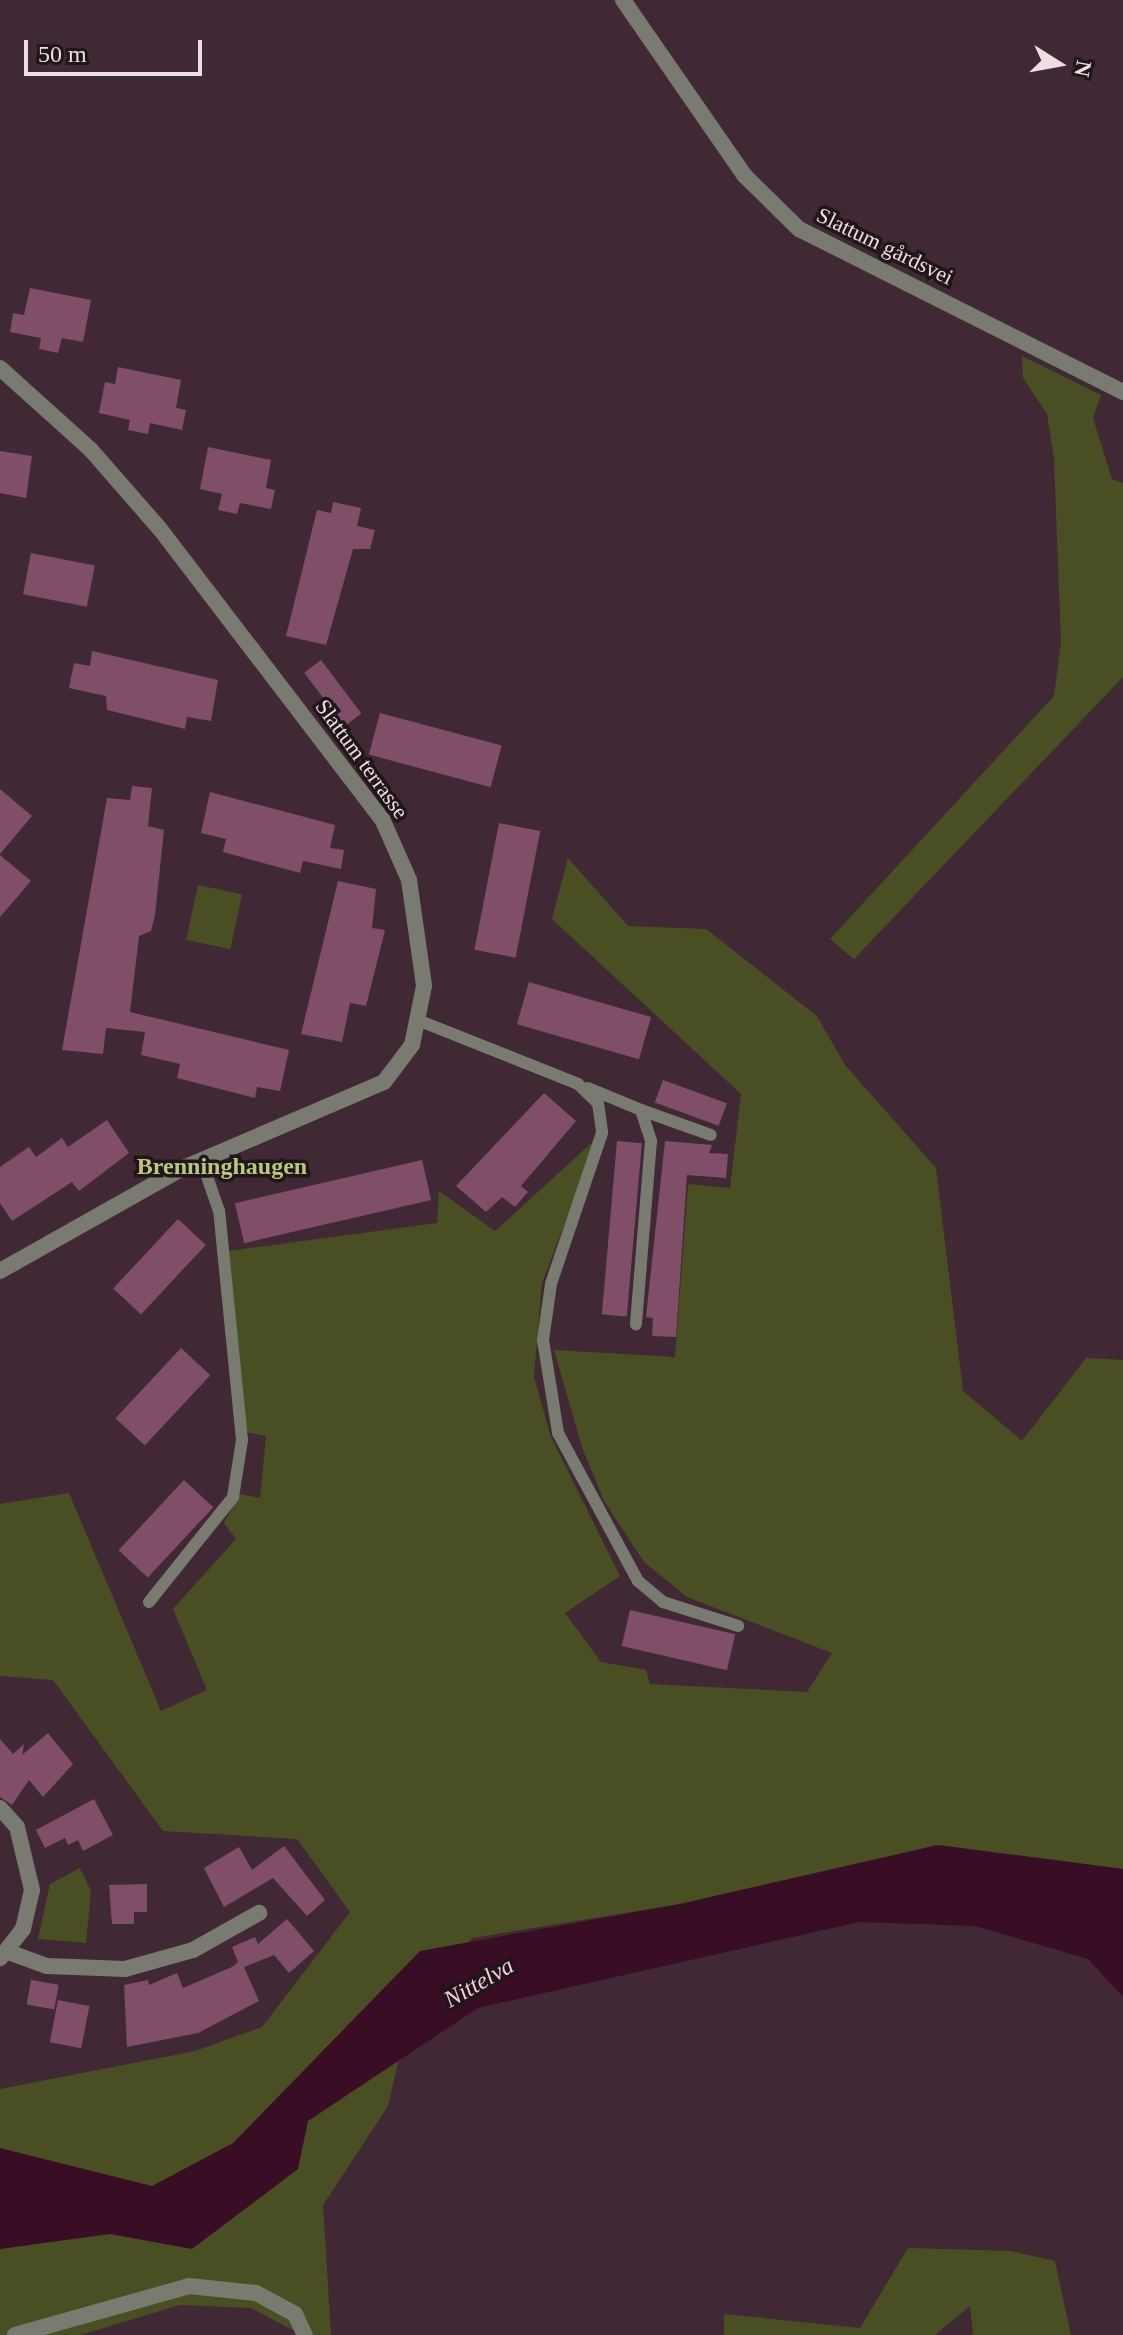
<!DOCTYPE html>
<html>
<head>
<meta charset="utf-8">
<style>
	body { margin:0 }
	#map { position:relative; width:1123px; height:2335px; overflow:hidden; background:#402934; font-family:"Times New Roman",serif }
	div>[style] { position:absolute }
	.green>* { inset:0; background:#494f22; transform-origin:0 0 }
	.water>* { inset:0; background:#390e25 }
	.building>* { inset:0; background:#804e66; transform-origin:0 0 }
	.lane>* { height:12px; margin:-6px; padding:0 6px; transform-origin:6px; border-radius:6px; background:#797b70 }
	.street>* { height:16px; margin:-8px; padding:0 8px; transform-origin:8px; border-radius:8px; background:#797b70 }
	span { translate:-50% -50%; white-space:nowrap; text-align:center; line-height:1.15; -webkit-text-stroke:7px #20161a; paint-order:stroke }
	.street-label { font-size:22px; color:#eddee4 }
	.neighbourhood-label { font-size:24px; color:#bbc87c; font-weight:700 }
	.water-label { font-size:24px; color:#fccae0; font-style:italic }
	.north { position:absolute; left:1019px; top:24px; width:80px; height:80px; -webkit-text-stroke:6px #20161a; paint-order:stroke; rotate:101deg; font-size:22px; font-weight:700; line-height:32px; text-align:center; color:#eddee4 }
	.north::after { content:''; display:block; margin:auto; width:28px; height:36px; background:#eddee4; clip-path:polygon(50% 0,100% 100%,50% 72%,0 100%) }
	.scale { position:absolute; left:24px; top:40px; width:178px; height:36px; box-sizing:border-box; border:4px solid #eddee4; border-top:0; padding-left:10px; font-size:24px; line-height:28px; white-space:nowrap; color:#eddee4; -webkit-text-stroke:6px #20161a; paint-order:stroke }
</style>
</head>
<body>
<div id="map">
	<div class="green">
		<div style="clip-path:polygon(1022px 356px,1101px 395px,1093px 418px,1112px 479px,1123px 483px,1123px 677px,854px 959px,830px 939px,1054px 696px,1061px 642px,1054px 459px,1047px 414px,1023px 378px)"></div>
		<div style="clip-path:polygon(568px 858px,628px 926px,706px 929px,817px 1016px,845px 1065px,936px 1168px,963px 1391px,1022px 1441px,1086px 1358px,1123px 1360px,1123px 1869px,938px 1845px,680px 1904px,472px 1938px,407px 2024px,388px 2106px,323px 2205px,331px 2335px,302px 2335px,251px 2308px,180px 2305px,80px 2335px,0 2335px,0 2089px,195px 2051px,262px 2027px,350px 1912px,297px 1839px,163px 1831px,53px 1680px,0 1676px,0 1504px,69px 1493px,161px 1711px,207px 1690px,173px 1609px,236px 1539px,224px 1523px,240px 1494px,260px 1498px,266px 1436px,246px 1432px,227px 1251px,437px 1223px,439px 1191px,495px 1231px,597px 1138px,542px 1283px,534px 1377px,551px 1437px,620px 1576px,565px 1613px,601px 1662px,646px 1670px,650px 1684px,807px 1692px,832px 1653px,687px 1597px,644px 1562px,604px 1501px,582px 1447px,554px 1350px,675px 1357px,688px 1184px,730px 1188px,741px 1094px,552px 919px)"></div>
		<div style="left:198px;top:885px;width:45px;height:56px;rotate:12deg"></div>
		<div style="clip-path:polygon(80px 1868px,91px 1891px,86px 1943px,38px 1939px,50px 1884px)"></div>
		<div style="clip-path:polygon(908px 2248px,1011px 2251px,1055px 2261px,1071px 2335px,973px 2335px,970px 2306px,935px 2335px,724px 2335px,724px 2314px,860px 2328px)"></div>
	</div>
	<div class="water">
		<div style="clip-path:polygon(938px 1845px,1123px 1869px,1123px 1997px,1088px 1959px,975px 1926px,859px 1922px,478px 2008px,308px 2121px,298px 2169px,192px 2249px,110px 2234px,0 2249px,0 2148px,152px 2186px,233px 2143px,420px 1951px,680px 1904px)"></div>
	</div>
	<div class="building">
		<div style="clip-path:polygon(30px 288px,91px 300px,83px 342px,62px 338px,58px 353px,39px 349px,41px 338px,10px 332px,13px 313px,24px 315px)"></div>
		<div style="clip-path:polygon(118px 367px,181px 380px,176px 408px,186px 410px,182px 430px,150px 423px,148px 434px,128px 430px,130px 420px,99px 413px,105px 382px,115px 384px)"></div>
		<div style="clip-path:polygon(208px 447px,271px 460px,266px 488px,275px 490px,271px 509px,240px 503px,237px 514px,218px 510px,222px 494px,200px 489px)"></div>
		<div style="clip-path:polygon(0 451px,32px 456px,26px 498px,0 493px)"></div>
		<div style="clip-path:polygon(333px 502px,361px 508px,357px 526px,375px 530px,370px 549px,353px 549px,326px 645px,286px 636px,317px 510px,331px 513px)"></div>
		<div style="left:31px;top:553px;width:65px;height:42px;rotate:11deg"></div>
		<div style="clip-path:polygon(92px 651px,218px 680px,211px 721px,187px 717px,185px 729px,107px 710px,106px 696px,69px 688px,74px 663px,90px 666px)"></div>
		<div style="left:321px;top:660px;width:67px;height:21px;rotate:53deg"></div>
		<div style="left:380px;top:713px;width:126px;height:43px;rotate:15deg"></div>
		<div style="clip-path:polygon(132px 786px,152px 788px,148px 826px,164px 830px,155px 915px,151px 931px,139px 936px,130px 1012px,289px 1050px,280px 1091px,257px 1087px,255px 1098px,177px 1078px,180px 1064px,141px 1055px,145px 1032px,106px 1028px,103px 1054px,62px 1050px,107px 798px,130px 800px)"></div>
		<div style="clip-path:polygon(0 789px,32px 816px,0 854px)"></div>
		<div style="clip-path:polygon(210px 792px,335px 825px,330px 848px,344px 850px,341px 869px,303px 861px,300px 873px,223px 852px,226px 839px,201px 833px)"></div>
		<div style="left:499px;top:823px;width:42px;height:129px;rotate:11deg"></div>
		<div style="clip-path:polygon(0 855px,31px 881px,0 917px)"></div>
		<div style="clip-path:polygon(338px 881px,376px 889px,372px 928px,385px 930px,366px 1006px,350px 1003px,342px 1042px,301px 1034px)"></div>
		<div style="left:529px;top:982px;width:127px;height:44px;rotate:16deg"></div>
		<div style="left:663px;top:1080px;width:68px;height:24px;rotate:20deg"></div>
		<div style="clip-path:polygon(544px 1093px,576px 1121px,521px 1186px,528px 1192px,515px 1207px,502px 1197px,486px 1212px,456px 1186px)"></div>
		<div style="clip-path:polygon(107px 1120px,129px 1153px,79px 1191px,72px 1182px,12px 1221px,0 1203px,0 1167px,29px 1147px,36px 1157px,62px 1138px,68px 1147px)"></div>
		<div style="left:617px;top:1141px;width:25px;height:174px;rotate:5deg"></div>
		<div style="clip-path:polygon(665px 1141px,712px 1145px,709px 1153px,728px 1154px,726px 1178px,687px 1175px,676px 1337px,652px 1336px,653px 1318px,646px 1317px)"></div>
		<div style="left:422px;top:1160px;width:41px;height:192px;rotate:77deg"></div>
		<div style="left:178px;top:1219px;width:38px;height:95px;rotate:43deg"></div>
		<div style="left:181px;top:1348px;width:40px;height:96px;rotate:43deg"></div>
		<div style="left:184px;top:1480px;width:40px;height:96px;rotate:43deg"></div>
		<div style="left:630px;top:1610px;width:108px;height:37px;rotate:13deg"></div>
		<div style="clip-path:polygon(48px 1733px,73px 1764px,43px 1797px,29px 1780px,12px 1805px,0 1797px,0 1739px,13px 1754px,24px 1744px,22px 1755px)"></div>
		<div style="clip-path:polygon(94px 1799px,113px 1835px,83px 1851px,78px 1840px,68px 1845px,65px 1838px,45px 1848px,36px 1830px)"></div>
		<div style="clip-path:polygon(284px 1846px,325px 1900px,307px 1916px,273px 1878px,224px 1907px,204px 1868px,239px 1847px,252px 1870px)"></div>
		<div style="clip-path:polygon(147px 1884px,147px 1912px,134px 1912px,134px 1924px,112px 1924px,109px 1885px)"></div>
		<div style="clip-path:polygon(287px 1919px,314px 1951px,289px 1973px,274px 1955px,244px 1967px,259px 2001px,198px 2033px,127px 2047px,124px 1985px,148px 1980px,149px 1985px,177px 1973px,183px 1988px,232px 1967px,238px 1962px,232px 1947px,255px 1937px,258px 1944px)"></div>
		<div style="left:31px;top:1980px;width:28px;height:25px;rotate:10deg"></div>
		<div style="left:58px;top:2000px;width:32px;height:43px;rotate:11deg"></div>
	</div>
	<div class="lane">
		<div style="left:420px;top:1021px;width:170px;rotate:21.7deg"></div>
		<div style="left:578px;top:1084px;width:28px;rotate:44deg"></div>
		<div style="left:598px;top:1103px;width:30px;rotate:82deg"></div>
		<div style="left:602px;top:1133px;width:159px;rotate:108.7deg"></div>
		<div style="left:551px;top:1284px;width:57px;rotate:98.1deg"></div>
		<div style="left:543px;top:1340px;width:94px;rotate:80.8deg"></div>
		<div style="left:558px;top:1433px;width:168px;rotate:61.6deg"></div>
		<div style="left:638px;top:1581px;width:33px;rotate:40deg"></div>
		<div style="left:663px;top:1602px;width:79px;rotate:17.7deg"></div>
		<div style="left:588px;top:1088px;width:57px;rotate:22.5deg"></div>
		<div style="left:641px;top:1110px;width:33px;rotate:72deg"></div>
		<div style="left:651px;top:1141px;width:184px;rotate:94.7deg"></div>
		<div style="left:641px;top:1110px;width:74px;rotate:19.7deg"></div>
		<div style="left:149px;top:1602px;width:134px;rotate:-51.3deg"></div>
		<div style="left:233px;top:1497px;width:58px;rotate:-81deg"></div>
		<div style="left:242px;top:1440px;width:230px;rotate:-95.7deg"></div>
		<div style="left:219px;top:1211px;width:55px;rotate:-109.1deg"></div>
	</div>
	<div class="street">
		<div style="left:623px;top:0;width:213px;rotate:55.3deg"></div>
		<div style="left:744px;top:175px;width:77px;rotate:44.5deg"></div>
		<div style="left:799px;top:229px;width:363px;rotate:26.7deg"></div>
		<div style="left:0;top:368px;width:122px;rotate:42deg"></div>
		<div style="left:91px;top:450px;width:105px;rotate:48.9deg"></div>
		<div style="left:160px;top:529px;width:367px;rotate:52.6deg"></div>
		<div style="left:383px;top:821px;width:64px;rotate:66.2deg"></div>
		<div style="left:409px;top:880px;width:107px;rotate:81.9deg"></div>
		<div style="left:424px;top:986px;width:60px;rotate:101.5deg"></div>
		<div style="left:412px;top:1045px;width:46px;rotate:127.1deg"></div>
		<div style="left:384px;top:1082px;width:221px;rotate:156.8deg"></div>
		<div style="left:181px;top:1169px;width:208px;rotate:150.6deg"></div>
		<div style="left:0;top:1808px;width:25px;rotate:48deg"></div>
		<div style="left:17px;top:1827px;width:65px;rotate:76.6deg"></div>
		<div style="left:32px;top:1890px;width:40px;rotate:103deg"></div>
		<div style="left:23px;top:1929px;width:37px;rotate:128deg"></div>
		<div style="left:11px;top:1953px;width:38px;rotate:20deg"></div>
		<div style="left:47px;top:1966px;width:78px;rotate:2.2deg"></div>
		<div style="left:125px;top:1969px;width:71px;rotate:-15.6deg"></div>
		<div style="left:193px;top:1950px;width:76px;rotate:-29.3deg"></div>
		<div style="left:15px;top:2335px;width:181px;rotate:-15.7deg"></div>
		<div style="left:189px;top:2286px;width:67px;rotate:6deg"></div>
		<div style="left:256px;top:2293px;width:44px;rotate:28.3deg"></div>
		<div style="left:295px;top:2314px;width:23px;rotate:65deg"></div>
	</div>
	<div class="street-label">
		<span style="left:885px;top:246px;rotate:26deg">Slattum gårdsvei</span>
		<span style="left:362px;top:759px;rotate:54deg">Slattum terrasse</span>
	</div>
	<div class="neighbourhood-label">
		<span style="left:222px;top:1167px">Brenninghaugen</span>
	</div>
	<div class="water-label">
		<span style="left:479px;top:1983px;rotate:-30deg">Nittelva</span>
	</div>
	<div class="north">N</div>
	<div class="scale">50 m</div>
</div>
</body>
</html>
